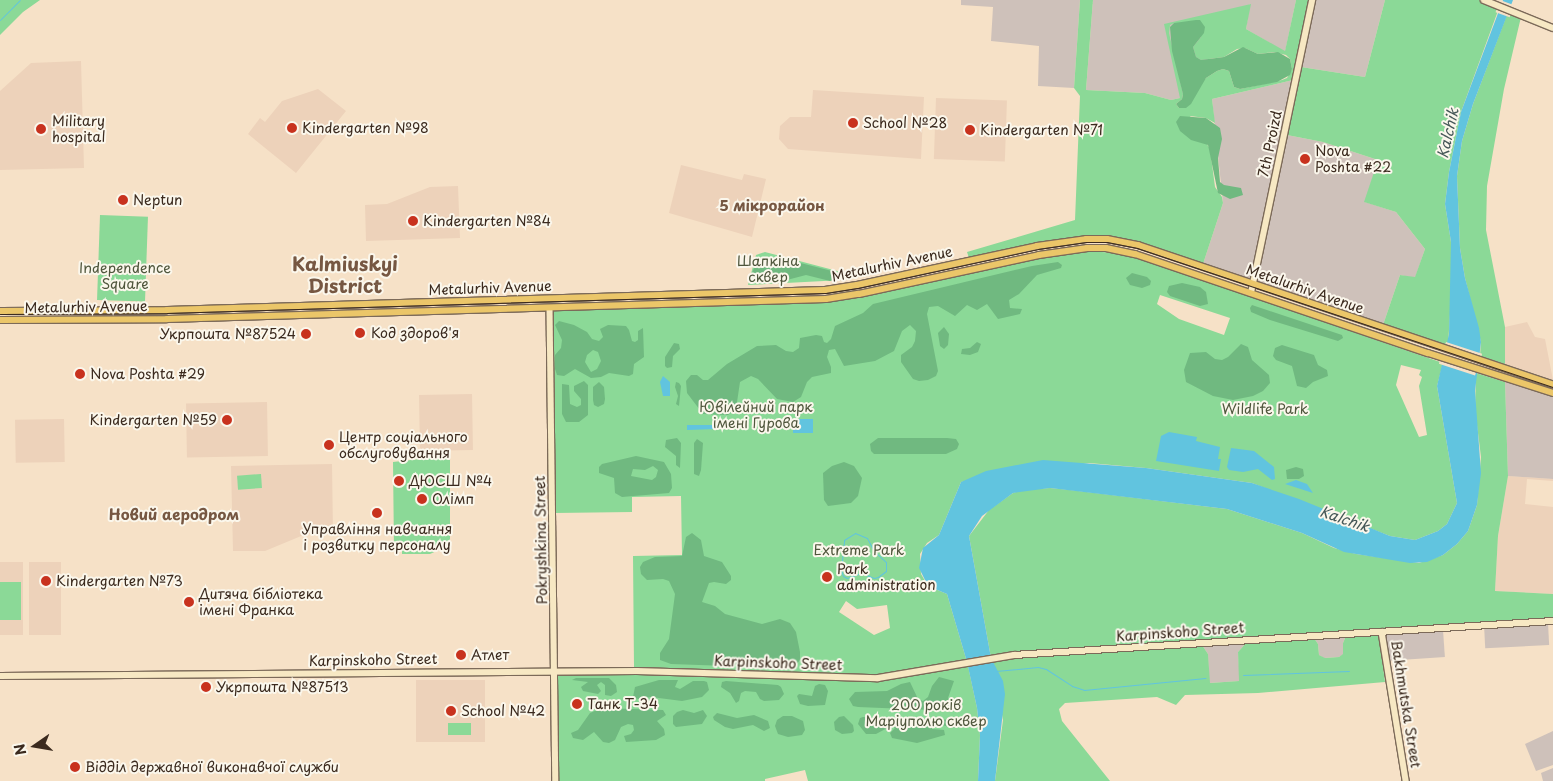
<!DOCTYPE html>
<html>
<head>
<meta charset="utf-8">
<style>
	body { margin:0 }
	#map { position:relative; width:1553px; height:781px; overflow:hidden; background:#f6e1c7; font-family:"Playpen Sans",sans-serif }
	div>[style] { position:absolute }
	.built>* { inset:0; background:#edd2ba; transform-origin:0 0 }
	.industrial>* { inset:0; background:#cec1ba; transform-origin:0 0 }
	.green>* { inset:0; background:#8bd997; transform-origin:0 0 }
	.forest>* { inset:0; background:#70b980 }
	.water>* { inset:0; background:#61c4df; transform-origin:0 0 }
	.pier>* { inset:0; background:#f6e1c7; transform-origin:0 0 }
	.stream>* { height:1px; margin:-0.5px; padding:0 0.5px; transform-origin:0.5px; border-radius:0.5px; background:#61c4df }
	.roads { filter:drop-shadow(1px 0 #7c6a59) drop-shadow(-1px 0 #7c6a59) drop-shadow(0 1px #7c6a59) drop-shadow(0 -1px #7c6a59) }
	.secondary>* { height:5.5px; margin:-2.75px; padding:0 2.75px; transform-origin:2.75px; border-radius:2.75px; background:#f7e8c3 }
	.primary>* { height:6px; margin:-3px; padding:0 3px; transform-origin:3px; border-radius:3px; background:#ebc669 }
	.tram>* { height:1px; margin:-0.5px; padding:0 0.5px; transform-origin:0.5px; border-radius:0.5px; background:#3b2a1e }
	.dots>* { width:14px; height:14px; translate:-50% -50%; box-sizing:border-box; border:2px solid #fbf7ec; border-radius:50% }
	span { translate:-50% -50%; white-space:nowrap; text-align:center; line-height:1.15; -webkit-text-stroke:4px #fbf7ec; paint-order:stroke }
	.poi-label { font-size:14px; color:#3b2a1e }
	.left { translate:0 -50%; text-align:left }
	.right { translate:-100% -50%; text-align:right }
	.street-label { font-size:14px; color:#3b2a1e }
	.park-label { font-size:14px; color:#4f563c }
	.water-label { font-size:15px; color:#465858; font-style:italic }
	.neighbourhood-label { font-size:15px; color:#765742; font-weight:700 }
	.district-label { font-size:19px; color:#765742; font-weight:700 }
	.north { position:absolute; left:10px; top:721px; width:50px; height:50px; -webkit-text-stroke:4px #fbf7ec; paint-order:stroke; rotate:257deg; font-size:14px; font-weight:700; line-height:20px; text-align:center; color:#3b2a1e }
	.north::after { content:''; display:block; margin:auto; width:18px; height:22px; background:#3b2a1e; clip-path:polygon(50% 0,100% 100%,50% 72%,0 100%) }
</style>
</head>
<body>
<div id="map">
	<div class="built">
		<div style="clip-path:polygon(81px 61px,84px 168px,0 170px,0 91px,31px 63px)"></div>
		<div style="clip-path:polygon(318px 89px,346px 111px,296px 173px,248px 134px,260px 118px,265px 122px,282px 101px)"></div>
		<div style="clip-path:polygon(813px 90px,924px 97px,921px 159px,788px 149px,779px 139px,780px 126px,790px 117px,811px 117px)"></div>
		<div style="left:936px;top:98px;width:71px;height:61px;rotate:2deg"></div>
		<div style="clip-path:polygon(681px 165px,742px 180px,744px 174px,766px 179px,752px 237px,669px 213px)"></div>
		<div style="clip-path:polygon(458px 186px,460px 238px,366px 241px,365px 205px,387px 204px,430px 187px)"></div>
		<div style="clip-path:polygon(1527px 322px,1535px 337px,1545px 339px,1553px 380px,1505px 364px,1505px 327px)"></div>
		<div style="left:472px;top:394px;width:56px;height:53px;rotate:89deg"></div>
		<div style="left:267px;top:402px;width:54px;height:81px;rotate:89deg"></div>
		<div style="left:64px;top:419px;width:43px;height:49px;rotate:89deg"></div>
		<div style="clip-path:polygon(332px 464px,333px 533px,306px 534px,265px 551px,233px 551px,231px 466px)"></div>
		<div style="clip-path:polygon(1508px 476px,1553px 479px,1553px 481px,1527px 479px,1525px 504px,1553px 507px,1553px 594px,1495px 591px,1498px 536px)"></div>
		<div style="left:0;top:562px;width:23px;height:73px"></div>
		<div style="left:29px;top:562px;width:32px;height:73px"></div>
		<div style="left:416px;top:680px;width:69px;height:62px"></div>
	</div>
	<div class="industrial">
		<div style="clip-path:polygon(961px 0,1080px 0,1074px 88px,1038px 86px,1039px 46px,991px 41px,993px 7px,961px 5px)"></div>
		<div style="clip-path:polygon(1093px 0,1296px 0,1285px 52px,1246px 29px,1250px 4px,1180px 98px,1171px 100px,1145px 93px,1086px 90px)"></div>
		<div style="clip-path:polygon(1315px 0,1385px 0,1365px 77px,1301px 67px)"></div>
		<div style="clip-path:polygon(1293px 80px,1252px 281px,1203px 264px,1223px 203px,1212px 99px)"></div>
		<div style="clip-path:polygon(1287px 135px,1323px 142px,1378px 160px,1365px 202px,1396px 212px,1425px 249px,1415px 278px,1400px 275px,1383px 325px,1256px 282px)"></div>
		<div style="clip-path:polygon(1505px 382px,1553px 396px,1553px 479px,1508px 476px)"></div>
		<div style="left:1548px;top:623px;width:22px;height:64px;rotate:87deg"></div>
		<div style="left:1443px;top:630px;width:27px;height:60px;rotate:86deg"></div>
		<div style="clip-path:polygon(1346px 636px,1343px 643px,1344px 654px,1339px 657px,1324px 658px,1319px 655px,1318px 644px,1314px 638px)"></div>
		<div style="clip-path:polygon(1247px 642px,1238px 652px,1240px 681px,1209px 683px,1208px 654px,1202px 645px)"></div>
		<div style="clip-path:polygon(1553px 731px,1553px 765px,1536px 771px,1525px 744px)"></div>
		<div style="clip-path:polygon(1553px 768px,1553px 781px,1543px 781px,1541px 773px)"></div>
	</div>
	<div class="green">
		<div style="clip-path:polygon(0 0,40px 0,23px 12px,0 35px)"></div>
		<div style="clip-path:polygon(evenodd,1080px 0,1093px 0,1086px 90px,1145px 93px,1171px 100px,1180px 98px,1164px 24px,1251px 4px,1246px 29px,1285px 51px,1296px 0,1310px 0,1293px 80px,1212px 99px,1215px 123px,1206px 118px,1190px 116px,1210px 149px,1215px 187px,1222px 197px,1223px 203px,1203px 264px,1129px 240px,1096px 236px,1037px 243px,969px 258px,967px 252px,1075px 220px,1080px 96px,1074px 88px,1080px 0,1174px 23px,1201px 37px,1193px 47px,1196px 57px,1201px 60px,1224px 57px,1237px 49px,1245px 48px,1258px 54px,1274px 52px,1286px 55px,1290px 59px,1292px 69px,1287px 78px,1282px 80px,1240px 89px,1234px 87px,1229px 71px,1223px 69px,1217px 71px,1206px 78px,1179px 108px,1176px 104px,1182px 99px,1183px 94px,1169px 33px,1170px 25px,1174px 23px)"></div>
		<div style="clip-path:polygon(1385px 0,1480px 0,1499px 8px,1461px 112px,1449px 172px,1445px 204px,1451px 242px,1452px 282px,1448px 346px,1383px 325px,1400px 275px,1415px 277px,1425px 249px,1396px 212px,1364px 202px,1378px 160px,1323px 142px,1287px 135px,1301px 67px,1365px 77px)"></div>
		<div style="clip-path:polygon(1508px 12px,1521px 17px,1504px 89px,1487px 186px,1486px 230px,1505px 327px,1505px 364px,1480px 356px,1481px 342px,1465px 278px,1460px 248px,1457px 176px,1462px 141px,1473px 104px)"></div>
		<div style="left:100px;top:215px;width:48px;height:85px;rotate:2deg"></div>
		<div style="clip-path:polygon(evenodd,1087px 251px,1116px 253px,1135px 257px,1443px 363px,1437px 386px,1457px 503px,1447px 524px,1438px 531px,1415px 540px,1390px 536px,1252px 483px,1146px 468px,1089px 463px,961px 482px,939px 535px,927px 543px,920px 554px,921px 574px,928px 586px,947px 594px,967px 662px,886px 676px,634px 668px,633px 556px,682px 555px,681px 496px,632px 497px,632px 512px,555px 513px,552px 310px,826px 302px,860px 297px,1040px 258px,1087px 251px,1160px 295px,1230px 318px,1224px 335px,1179px 319px,1157px 304px,1160px 295px,1087px 251px,1401px 365px,1421px 370px,1419px 375px,1422px 377px,1419px 386px,1427px 435px,1419px 437px,1396px 385px,1401px 365px,1087px 251px,846px 601px,857px 609px,887px 605px,890px 628px,874px 635px,839px 612px,846px 601px)"></div>
		<div style="clip-path:polygon(765px 252px,845px 273px,843px 280px,748px 285px,756px 255px)"></div>
		<div style="clip-path:polygon(1476px 373px,1505px 382px,1508px 476px,1498px 536px,1495px 591px,1553px 594px,1553px 619px,991px 658px,969px 536px,989px 510px,1013px 493px,1021px 490px,1050px 488px,1070px 490px,1227px 509px,1302px 533px,1334px 548px,1356px 554px,1419px 563px,1443px 555px,1457px 544px,1468px 531px,1477px 505px,1481px 457px,1475px 409px)"></div>
		<div style="clip-path:polygon(438px 457px,450px 460px,450px 539px,443px 548px,430px 554px,402px 554px,402px 551px,394px 551px,393px 462px)"></div>
		<div style="left:261px;top:474px;width:14px;height:24px;rotate:86deg"></div>
		<div style="left:0;top:582px;width:21px;height:38px"></div>
		<div style="clip-path:polygon(1379px 634px,1385px 682px,1258px 693px,1185px 695px,1176px 705px,1157px 697px,1065px 703px,1059px 709px,1062px 721px,1110px 781px,995px 781px,1003px 720px,992px 661px,1015px 657px,1202px 645px,1208px 654px,1210px 683px,1239px 681px,1238px 652px,1247px 642px,1314px 638px,1318px 644px,1319px 655px,1325px 658px,1339px 657px,1343px 654px,1343px 643px,1346px 636px)"></div>
		<div style="clip-path:polygon(962px 665px,968px 666px,977px 708px,980px 735px,978px 781px,808px 781px,805px 770px,765px 779px,765px 781px,556px 781px,555px 671px,878px 678px)"></div>
		<div style="left:471px;top:723px;width:12px;height:23px;rotate:90deg"></div>
	</div>
	<div class="forest">
		<div style="clip-path:polygon(1196px 20px,1200px 20px,1205px 27px,1204px 33px,1193px 47px,1196px 57px,1201px 60px,1224px 57px,1243px 47px,1258px 54px,1278px 52px,1290px 59px,1292px 69px,1290px 75px,1277px 82px,1240px 89px,1234px 87px,1229px 71px,1223px 69px,1217px 71px,1206px 78px,1191px 104px,1186px 108px,1179px 108px,1176px 104px,1182px 99px,1183px 94px,1172px 51px,1170px 27px,1174px 23px)"></div>
		<div style="clip-path:polygon(1180px 116px,1206px 118px,1220px 128px,1222px 139px,1218px 158px,1220px 182px,1224px 185px,1241px 188px,1243px 195px,1230px 199px,1218px 193px,1208px 145px,1191px 140px,1180px 131px,1176px 122px)"></div>
		<div style="clip-path:polygon(777px 257px,836px 272px,840px 277px,830px 281px,806px 275px,783px 281px,758px 283px,754px 280px,752px 273px,756px 263px)"></div>
		<div style="clip-path:polygon(1058px 262px,1062px 265px,1061px 268px,1037px 275px,1019px 294px,1009px 300px,1010px 308px,1022px 309px,1020px 314px,998px 319px,987px 304px,977px 310px,967px 305px,955px 316px,938px 306px,929px 307px,927px 314px,938px 371px,936px 376px,928px 380px,919px 381px,913px 379px,901px 362px,901px 355px,912px 347px,915px 341px,916px 331px,910px 325px,902px 331px,894px 351px,875px 361px,844px 366px,835px 349px,829px 350px,827px 357px,831px 367px,831px 373px,812px 377px,807px 382px,801px 397px,793px 402px,777px 399px,758px 379px,751px 376px,740px 382px,736px 409px,728px 415px,703px 414px,687px 393px,686px 381px,691px 375px,697px 375px,703px 380px,708px 380px,727px 364px,757px 346px,776px 345px,786px 351px,793px 352px,799px 348px,800px 338px,816px 335px,822px 336px,824px 342px,827px 343px,831px 339px,835px 326px,863px 313px,873px 304px,1032px 266px)"></div>
		<div style="clip-path:polygon(1132px 273px,1147px 277px,1151px 281px,1150px 285px,1142px 288px,1130px 285px,1126px 278px)"></div>
		<div style="clip-path:polygon(1182px 283px,1200px 287px,1206px 292px,1208px 304px,1200px 306px,1170px 296px,1167px 292px,1169px 286px)"></div>
		<div style="clip-path:polygon(1252px 305px,1342px 335px,1343px 338px,1338px 341px,1270px 320px,1251px 312px,1250px 308px)"></div>
		<div style="clip-path:polygon(evenodd,559px 321px,574px 325px,587px 332px,592px 339px,599px 341px,603px 337px,600px 329px,608px 325px,626px 326px,629px 330px,632px 341px,635px 342px,638px 340px,638px 331px,643px 328px,644px 357px,634px 364px,633px 374px,629px 376px,609px 373px,601px 377px,591px 378px,575px 369px,564px 376px,557px 375px,555px 369px,555px 355px,561px 348px,562px 340px,555px 325px,559px 321px,593px 350px,598px 352px,601px 361px,597px 369px,591px 372px,585px 362px,587px 355px,593px 350px)"></div>
		<div style="clip-path:polygon(944px 327px,949px 334px,948px 345px,944px 349px,940px 346px,938px 333px)"></div>
		<div style="clip-path:polygon(977px 342px,981px 344px,978px 352px,970px 355px,961px 354px,962px 349px,970px 348px)"></div>
		<div style="clip-path:polygon(674px 343px,679px 344px,680px 349px,673px 356px,672px 367px,667px 368px,665px 366px,665px 357px)"></div>
		<div style="clip-path:polygon(1241px 344px,1248px 347px,1252px 360px,1269px 375px,1270px 383px,1263px 391px,1253px 396px,1233px 400px,1213px 396px,1186px 382px,1184px 370px,1190px 353px,1206px 352px,1215px 359px,1222px 360px,1228px 357px)"></div>
		<div style="clip-path:polygon(1282px 345px,1314px 355px,1318px 365px,1327px 370px,1328px 376px,1313px 382px,1306px 388px,1297px 386px,1292px 366px,1276px 360px,1273px 356px,1275px 348px)"></div>
		<div style="clip-path:polygon(584px 381px,588px 385px,588px 415px,579px 422px,566px 422px,562px 414px,562px 384px,569px 385px,570px 404px,577px 407px,581px 405px,581px 399px,574px 391px,574px 386px)"></div>
		<div style="clip-path:polygon(599px 382px,604px 387px,605px 399px,604px 404px,598px 407px,594px 405px,593px 400px,593px 387px)"></div>
		<div style="clip-path:polygon(676px 382px,679px 383px,681px 386px,679px 406px,676px 404px,678px 396px,675px 387px)"></div>
		<div style="clip-path:polygon(677px 438px,681px 443px,680px 468px,676px 465px,676px 456px,665px 447px,666px 440px)"></div>
		<div style="clip-path:polygon(878px 438px,947px 438px,956px 439px,959px 444px,957px 449px,946px 454px,874px 454px,871px 451px,870px 444px)"></div>
		<div style="clip-path:polygon(697px 439px,703px 443px,701px 470px,699px 476px,694px 474px,694px 443px)"></div>
		<div style="clip-path:polygon(evenodd,636px 456px,664px 462px,671px 474px,672px 488px,669px 493px,622px 497px,615px 493px,614px 478px,599px 473px,599px 467px,602px 464px,636px 456px,653px 466px,658px 470px,656px 477px,652px 480px,631px 476px,633px 469px,645px 470px,653px 466px)"></div>
		<div style="clip-path:polygon(844px 462px,854px 466px,862px 478px,858px 496px,851px 503px,828px 506px,824px 500px,823px 473px,832px 466px)"></div>
		<div style="clip-path:polygon(1296px 467px,1303px 469px,1304px 476px,1299px 479px,1287px 479px,1286px 470px)"></div>
		<div style="clip-path:polygon(692px 533px,701px 540px,704px 556px,722px 562px,731px 576px,731px 580px,726px 584px,714px 582px,709px 583px,702px 602px,715px 606px,725px 614px,762px 624px,780px 619px,790px 623px,796px 632px,800px 652px,800px 660px,795px 666px,775px 668px,757px 663px,727px 666px,671px 664px,660px 660px,660px 653px,669px 639px,675px 594px,669px 581px,663px 579px,647px 580px,641px 574px,640px 567px,643px 562px,655px 557px,682px 556px,686px 537px)"></div>
		<div style="clip-path:polygon(939px 677px,954px 681px,948px 698px,957px 707px,955px 711px,858px 707px,853px 706px,849px 699px,855px 692px,887px 691px,901px 684px,910px 682px,918px 699px,923px 701px,928px 697px,932px 686px)"></div>
		<div style="clip-path:polygon(576px 678px,609px 678px,616px 685px,617px 692px,611px 696px,605px 695px,605px 685px,601px 682px,597px 685px,601px 691px,598px 694px,583px 691px,581px 687px,588px 682px,572px 680px)"></div>
		<div style="clip-path:polygon(659px 680px,678px 680px,675px 687px,680px 689px,693px 681px,704px 681px,707px 682px,709px 690px,702px 697px,682px 701px,651px 697px,638px 699px,633px 697px,635px 687px)"></div>
		<div style="clip-path:polygon(726px 681px,778px 685px,781px 687px,784px 694px,779px 700px,764px 701px,760px 699px,756px 692px,745px 691px,741px 693px,739px 701px,736px 703px,730px 693px,721px 687px,722px 682px)"></div>
		<div style="clip-path:polygon(819px 684px,825px 685px,828px 691px,825px 705px,808px 706px,800px 704px,797px 696px,799px 694px,812px 696px,815px 686px)"></div>
		<div style="clip-path:polygon(602px 708px,663px 710px,666px 715px,657px 721px,664px 729px,665px 735px,656px 740px,626px 742px,624px 736px,631px 734px,634px 730px,633px 725px,628px 724px,621px 727px,615px 740px,609px 743px,603px 742px,594px 732px,583px 740px,573px 738px,571px 733px,578px 730px,590px 713px)"></div>
		<div style="clip-path:polygon(703px 710px,707px 716px,702px 724px,676px 727px,673px 724px,673px 716px,677px 712px,683px 710px,694px 713px)"></div>
		<div style="clip-path:polygon(717px 713px,737px 718px,754px 715px,768px 721px,770px 728px,764px 731px,753px 725px,733px 729px,725px 727px,714px 720px,713px 717px)"></div>
		<div style="clip-path:polygon(783px 716px,792px 716px,803px 721px,805px 730px,802px 735px,788px 737px,778px 734px,775px 726px,777px 720px)"></div>
		<div style="clip-path:polygon(844px 716px,853px 725px,854px 731px,852px 733px,842px 734px,835px 730px,834px 722px,839px 717px)"></div>
		<div style="clip-path:polygon(863px 717px,954px 720px,959px 722px,959px 725px,954px 728px,933px 723px,931px 725px,932px 729px,944px 730px,945px 735px,917px 743px,892px 738px,890px 733px,895px 728px,891px 726px,876px 734px,866px 734px,858px 724px,860px 718px)"></div>
	</div>
	<div class="water">
		<div style="clip-path:polygon(1503px 0,1513px 0,1473px 104px,1462px 141px,1457px 176px,1460px 248px,1465px 278px,1479px 328px,1481px 342px,1475px 391px,1481px 473px,1477px 505px,1468px 531px,1457px 544px,1443px 555px,1427px 562px,1410px 563px,1344px 552px,1302px 533px,1227px 509px,1050px 488px,1013px 493px,982px 516px,969px 536px,991px 658px,1003px 681px,1005px 694px,995px 781px,978px 781px,980px 735px,977px 708px,967px 662px,947px 594px,928px 586px,919px 568px,923px 548px,939px 535px,961px 482px,986px 471px,1043px 460px,1146px 468px,1252px 483px,1299px 499px,1390px 536px,1415px 540px,1438px 531px,1447px 524px,1457px 503px,1437px 386px,1449px 334px,1451px 242px,1445px 204px,1449px 172px,1461px 112px)"></div>
		<div style="clip-path:polygon(663px 376px,670px 382px,670px 396px,663px 396px,660px 382px)"></div>
		<div style="left:813px;top:419px;width:14px;height:20px;rotate:90deg"></div>
		<div style="clip-path:polygon(687px 425px,716px 425px,716px 429px,687px 430px)"></div>
		<div style="clip-path:polygon(1169px 432px,1197px 437px,1196px 441px,1220px 447px,1218px 459px,1221px 459px,1219px 471px,1156px 461px,1161px 436px)"></div>
		<div style="clip-path:polygon(1231px 448px,1254px 451px,1274px 467px,1275px 479px,1272px 480px,1258px 469px,1243px 472px,1229px 470px,1227px 467px)"></div>
		<div style="clip-path:polygon(1296px 480px,1307px 484px,1313px 493px,1285px 484px)"></div>
	</div>
	<div class="pier">
		<div style="left:1500px;top:0;width:15px;height:13px;rotate:20deg"></div>
		<div style="left:1446px;top:342px;width:38px;height:23px;rotate:18deg"></div>
	</div>
	<div class="stream">
		<div style="left:0;top:20px;width:28px;rotate:-45deg"></div>
		<div style="left:858px;top:574px;width:12px;rotate:160deg"></div>
		<div style="left:847px;top:578px;width:4px;rotate:-153deg"></div>
		<div style="left:843px;top:576px;width:6px;rotate:-108deg"></div>
		<div style="left:841px;top:570px;width:30px;rotate:-84deg"></div>
		<div style="left:844px;top:540px;width:13px;rotate:-32deg"></div>
		<div style="left:855px;top:533px;width:13px;rotate:23deg"></div>
		<div style="left:867px;top:538px;width:15px;rotate:62deg"></div>
		<div style="left:874px;top:551px;width:16px;rotate:43deg"></div>
		<div style="left:886px;top:562px;width:9px;rotate:90deg"></div>
		<div style="left:886px;top:571px;width:10px;rotate:143deg"></div>
		<div style="left:878px;top:577px;width:4px;rotate:166deg"></div>
		<div style="left:874px;top:578px;width:14px;rotate:-159deg"></div>
		<div style="left:996px;top:671px;width:42px;rotate:-5.4deg"></div>
		<div style="left:1038px;top:667px;width:8px;rotate:14deg"></div>
		<div style="left:1046px;top:669px;width:31px;rotate:33deg"></div>
		<div style="left:1072px;top:686px;width:13px;rotate:18deg"></div>
		<div style="left:1084px;top:690px;width:122px;rotate:-5.7deg"></div>
		<div style="left:1243px;top:675px;width:106px;rotate:-2.2deg"></div>
	</div>
	<div class="roads">
		<div class="secondary">
			<div style="left:1484px;top:0;width:74px;rotate:22.1deg"></div>
			<div style="left:1251px;top:293px;width:299px;rotate:-78.2deg"></div>
			<div style="left:550px;top:308px;width:473px;rotate:89.3deg"></div>
			<div style="left:1382px;top:632px;width:151px;rotate:80.8deg"></div>
			<div style="left:0;top:676px;width:637px;rotate:-0.45deg"></div>
			<div style="left:637px;top:671px;width:241px;rotate:1.7deg"></div>
			<div style="left:878px;top:678px;width:138px;rotate:-9.6deg"></div>
			<div style="left:1014px;top:655px;width:540px;rotate:-3.61deg"></div>
		</div>
		<div class="primary">
			<div style="left:0;top:311px;width:167px;rotate:-0.3deg"></div>
			<div style="left:167px;top:310px;width:658px;rotate:-1.74deg"></div>
			<div style="left:825px;top:290px;width:32px;rotate:-9deg"></div>
			<div style="left:857px;top:285px;width:184px;rotate:-12.2deg"></div>
			<div style="left:1037px;top:246px;width:49px;rotate:-8.1deg"></div>
			<div style="left:1086px;top:239px;width:21px"></div>
			<div style="left:1107px;top:239px;width:32px;rotate:11deg"></div>
			<div style="left:1138px;top:245px;width:438px;rotate:18.6deg"></div>
			<div style="left:0;top:320px;width:167px;rotate:-0.3deg"></div>
			<div style="left:167px;top:319px;width:659px;rotate:-1.74deg"></div>
			<div style="left:826px;top:299px;width:33px;rotate:-9deg"></div>
			<div style="left:859px;top:294px;width:184px;rotate:-12.2deg"></div>
			<div style="left:1039px;top:255px;width:49px;rotate:-8.3deg"></div>
			<div style="left:1087px;top:248px;width:19px"></div>
			<div style="left:1106px;top:248px;width:30px;rotate:12deg"></div>
			<div style="left:1135px;top:254px;width:309px;rotate:18.7deg"></div>
			<div style="left:1428px;top:353px;width:131px;rotate:17.7deg"></div>
		</div>
	</div>
	<div class="tram">
		<div style="left:0;top:314px;width:167px;rotate:-0.3deg"></div>
		<div style="left:167px;top:313px;width:659px;rotate:-1.74deg"></div>
		<div style="left:826px;top:293px;width:32px;rotate:-9deg"></div>
		<div style="left:858px;top:288px;width:184px;rotate:-12.2deg"></div>
		<div style="left:1038px;top:249px;width:49px;rotate:-8.3deg"></div>
		<div style="left:1086px;top:242px;width:21px"></div>
		<div style="left:1107px;top:242px;width:31px;rotate:11deg"></div>
		<div style="left:1137px;top:248px;width:439px;rotate:18.5deg"></div>
	</div>
	<div class="dots">
		<div style="left:853px;top:123px;background:#c8321e"></div>
		<div style="left:292px;top:128px;background:#c8321e"></div>
		<div style="left:41px;top:129px;background:#c8321e"></div>
		<div style="left:970px;top:130px;background:#c8321e"></div>
		<div style="left:1305px;top:159px;background:#c8321e"></div>
		<div style="left:123px;top:200px;background:#c8321e"></div>
		<div style="left:413px;top:221px;background:#c8321e"></div>
		<div style="left:360px;top:333px;background:#c8321e"></div>
		<div style="left:306px;top:334px;background:#c8321e"></div>
		<div style="left:80px;top:374px;background:#c8321e"></div>
		<div style="left:227px;top:420px;background:#c8321e"></div>
		<div style="left:329px;top:445px;background:#c8321e"></div>
		<div style="left:399px;top:481px;background:#c8321e"></div>
		<div style="left:422px;top:499px;background:#c8321e"></div>
		<div style="left:377px;top:513px;background:#c8321e"></div>
		<div style="left:827px;top:577px;background:#c8321e"></div>
		<div style="left:46px;top:581px;background:#c8321e"></div>
		<div style="left:189px;top:602px;background:#c8321e"></div>
		<div style="left:461px;top:655px;background:#c8321e"></div>
		<div style="left:206px;top:687px;background:#c8321e"></div>
		<div style="left:577px;top:704px;background:#c8321e"></div>
		<div style="left:451px;top:711px;background:#c8321e"></div>
		<div style="left:75px;top:767px;background:#c8321e"></div>
	</div>
	<div class="poi-label">
		<span class="left" style="left:52px;top:129px">Military<br>hospital</span>
		<span class="left" style="left:863px;top:123px">School №28</span>
		<span class="left" style="left:302px;top:128px">Kindergarten №98</span>
		<span class="left" style="left:980px;top:130px">Kindergarten №71</span>
		<span class="left" style="left:1315px;top:159px">Nova<br>Poshta #22</span>
		<span class="left" style="left:133px;top:200px">Neptun</span>
		<span class="left" style="left:423px;top:221px">Kindergarten №84</span>
		<span class="left" style="left:371px;top:333px">Код здоров'я</span>
		<span class="right" style="left:296px;top:334px">Укрпошта №87524</span>
		<span class="left" style="left:90px;top:374px">Nova Poshta #29</span>
		<span class="right" style="left:217px;top:420px">Kindergarten №59</span>
		<span class="left" style="left:339px;top:445px">Центр соціального<br>обслуговування</span>
		<span class="left" style="left:409px;top:481px">ДЮСШ №4</span>
		<span class="left" style="left:432px;top:499px">Олімп</span>
		<span style="left:377px;top:537px">Управління навчання<br>і розвитку персоналу</span>
		<span class="left" style="left:837px;top:577px">Park<br>administration</span>
		<span class="left" style="left:56px;top:581px">Kindergarten №73</span>
		<span class="left" style="left:199px;top:602px">Дитяча бібліотека<br>імені Франка</span>
		<span class="left" style="left:471px;top:655px">Атлет</span>
		<span class="left" style="left:216px;top:687px">Укрпошта №87513</span>
		<span class="left" style="left:587px;top:704px">Танк Т-34</span>
		<span class="left" style="left:461px;top:711px">School №42</span>
		<span class="left" style="left:85px;top:767px">Відділ державної виконавчої служби</span>
	</div>
	<div class="street-label">
		<span style="left:1270px;top:144px;rotate:-78deg">7th Proizd</span>
		<span style="left:892px;top:264px;rotate:-12deg">Metalurhiv Avenue</span>
		<span style="left:490px;top:288px;rotate:-2deg">Metalurhiv Avenue</span>
		<span style="left:1305px;top:289px;rotate:19deg">Metalurhiv Avenue</span>
		<span style="left:86px;top:307px;rotate:-1deg">Metalurhiv Avenue</span>
		<span style="left:541px;top:540px;rotate:-91deg">Pokryshkina Street</span>
		<span style="left:1180px;top:632px;rotate:-4deg">Karpinskoho Street</span>
		<span style="left:373px;top:660px;rotate:-1deg">Karpinskoho Street</span>
		<span style="left:778px;top:663px;rotate:2deg">Karpinskoho Street</span>
		<span style="left:1406px;top:704px;rotate:81deg">Bakhmutska Street</span>
	</div>
	<div class="park-label">
		<span style="left:768px;top:269px">Шапкіна<br>сквер</span>
		<span style="left:125px;top:276px">Independence<br>Square</span>
		<span style="left:756px;top:415px">Ювілейний парк<br>імені Гурова</span>
		<span style="left:1265px;top:409px">Wildlife Park</span>
		<span style="left:859px;top:550px">Extreme Park</span>
		<span style="left:926px;top:713px">200 років<br>Маріуполю сквер</span>
	</div>
	<div class="water-label">
		<span style="left:1447px;top:133px;rotate:-77deg">Kalchik</span>
		<span style="left:1345px;top:518px;rotate:19deg">Kalchik</span>
	</div>
	<div class="neighbourhood-label">
		<span style="left:772px;top:205px">5 мікрорайон</span>
		<span style="left:174px;top:514px">Новий аеродром</span>
	</div>
	<div class="district-label">
		<span style="left:345px;top:275px">Kalmiuskyi<br>District</span>
	</div>
	<div class="north">N</div>
</div>
</body>
</html>
